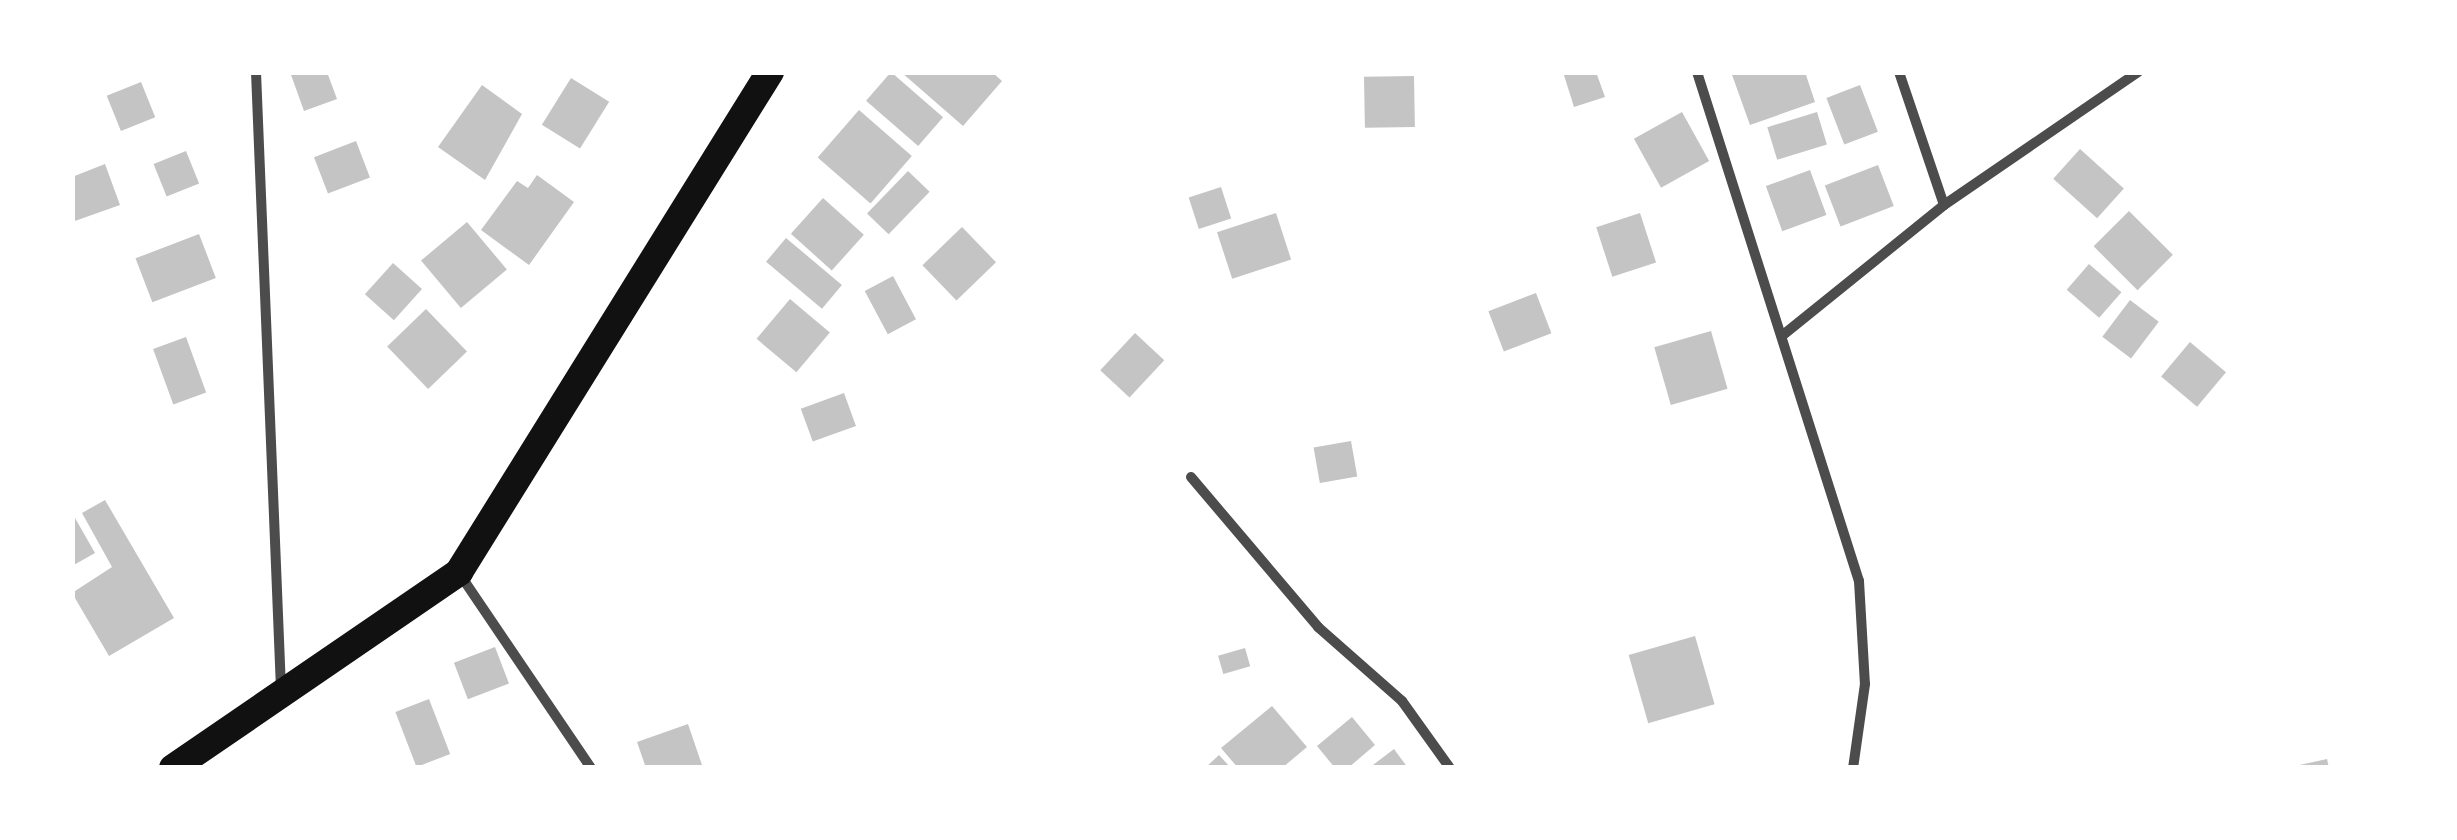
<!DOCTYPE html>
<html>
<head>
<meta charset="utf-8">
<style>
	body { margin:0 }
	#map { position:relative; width:2457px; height:840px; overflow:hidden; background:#fff; font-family:"Exo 2",sans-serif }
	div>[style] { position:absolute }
	.building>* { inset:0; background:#c4c4c4; transform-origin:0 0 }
	.minor>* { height:10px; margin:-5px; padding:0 5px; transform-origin:5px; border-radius:5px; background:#4c4c4c }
	.trunk>* { height:28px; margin:-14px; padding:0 14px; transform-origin:14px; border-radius:14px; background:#111 }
	span { translate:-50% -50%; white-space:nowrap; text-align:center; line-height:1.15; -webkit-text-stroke:10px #fff; paint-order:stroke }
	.frame { position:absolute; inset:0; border:75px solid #fff; pointer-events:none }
</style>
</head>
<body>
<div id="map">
	<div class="building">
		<div style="clip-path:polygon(290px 72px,327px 72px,337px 99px,304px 111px)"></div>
		<div style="left:891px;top:72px;width:69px;height:38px;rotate:41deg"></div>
		<div style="clip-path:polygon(901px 72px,992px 72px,1002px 81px,963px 126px)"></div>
		<div style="clip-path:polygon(1563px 72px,1596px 72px,1605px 97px,1574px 107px)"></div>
		<div style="clip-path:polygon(1731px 72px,1805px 72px,1815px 102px,1750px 125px)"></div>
		<div style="left:1414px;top:76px;width:51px;height:50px;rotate:89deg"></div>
		<div style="left:571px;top:78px;width:45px;height:55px;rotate:32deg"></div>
		<div style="left:141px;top:82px;width:38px;height:37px;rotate:68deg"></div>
		<div style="clip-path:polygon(482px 85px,522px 114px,485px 180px,438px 147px)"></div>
		<div style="left:1860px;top:85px;width:50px;height:36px;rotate:69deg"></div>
		<div style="left:859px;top:110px;width:70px;height:63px;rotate:41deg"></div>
		<div style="left:1682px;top:112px;width:56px;height:55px;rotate:61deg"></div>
		<div style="left:1817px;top:112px;width:34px;height:52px;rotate:73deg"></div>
		<div style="left:356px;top:141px;width:39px;height:45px;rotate:69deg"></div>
		<div style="left:2080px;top:149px;width:59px;height:40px;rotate:42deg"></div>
		<div style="left:186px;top:151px;width:35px;height:35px;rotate:68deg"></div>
		<div style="clip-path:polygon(105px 164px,120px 205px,72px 222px,72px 177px)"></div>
		<div style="left:1878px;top:165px;width:44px;height:57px;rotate:69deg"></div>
		<div style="left:1810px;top:170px;width:48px;height:47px;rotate:70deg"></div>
		<div style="left:908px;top:171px;width:30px;height:59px;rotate:44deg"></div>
		<div style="clip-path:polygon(537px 175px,574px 202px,529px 265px,481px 230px,517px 181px,528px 188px)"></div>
		<div style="left:1221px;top:187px;width:33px;height:34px;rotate:72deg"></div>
		<div style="left:823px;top:198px;width:55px;height:48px;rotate:42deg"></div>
		<div style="left:2129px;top:211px;width:62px;height:50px;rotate:45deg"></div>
		<div style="left:1276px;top:213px;width:49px;height:62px;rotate:72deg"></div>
		<div style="left:1640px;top:213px;width:52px;height:46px;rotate:72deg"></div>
		<div style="left:467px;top:222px;width:62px;height:60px;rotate:50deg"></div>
		<div style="left:962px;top:227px;width:49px;height:55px;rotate:46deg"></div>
		<div style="left:199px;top:234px;width:47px;height:68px;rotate:69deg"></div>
		<div style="left:786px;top:238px;width:73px;height:31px;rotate:40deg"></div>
		<div style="left:393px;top:263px;width:39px;height:42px;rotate:42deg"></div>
		<div style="left:2089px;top:264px;width:43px;height:34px;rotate:41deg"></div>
		<div style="left:893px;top:276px;width:49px;height:32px;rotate:62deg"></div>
		<div style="left:1536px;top:293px;width:43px;height:51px;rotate:69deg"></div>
		<div style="left:790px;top:299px;width:52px;height:52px;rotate:40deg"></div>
		<div style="left:2130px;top:300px;width:36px;height:46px;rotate:37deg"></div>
		<div style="left:426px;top:309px;width:59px;height:54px;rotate:46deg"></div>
		<div style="left:1711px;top:331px;width:60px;height:59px;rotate:74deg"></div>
		<div style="left:1135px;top:333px;width:40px;height:51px;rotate:43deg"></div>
		<div style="left:186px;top:337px;width:59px;height:35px;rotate:70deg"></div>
		<div style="left:2190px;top:342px;width:47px;height:45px;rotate:40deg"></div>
		<div style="left:844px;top:393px;width:35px;height:46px;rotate:70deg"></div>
		<div style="left:1351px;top:441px;width:36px;height:38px;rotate:80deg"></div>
		<div style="clip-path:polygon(105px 500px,174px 618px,109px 656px,72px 593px,112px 567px,82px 513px)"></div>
		<div style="clip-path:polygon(75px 518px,95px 553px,72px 566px,72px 520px)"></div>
		<div style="left:1695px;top:636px;width:71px;height:69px;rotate:74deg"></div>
		<div style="left:495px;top:647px;width:39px;height:44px;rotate:69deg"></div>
		<div style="left:1245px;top:648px;width:19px;height:28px;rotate:74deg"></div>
		<div style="left:429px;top:699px;width:59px;height:36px;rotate:69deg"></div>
		<div style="clip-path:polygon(1272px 706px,1307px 747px,1282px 768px,1238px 768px,1221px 748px)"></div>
		<div style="clip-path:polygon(1352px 717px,1375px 745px,1348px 768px,1335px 768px,1317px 746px)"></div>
		<div style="clip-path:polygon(688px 724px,703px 768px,646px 768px,637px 742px)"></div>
		<div style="clip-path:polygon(1394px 749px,1408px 768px,1369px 768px)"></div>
		<div style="clip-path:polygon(1219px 755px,1231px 768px,1205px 768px)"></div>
		<div style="clip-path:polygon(2327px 759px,2329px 768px,2295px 768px,2295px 766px)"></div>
	</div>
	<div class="minor">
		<div style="left:256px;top:72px;width:617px;rotate:87.68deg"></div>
		<div style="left:1697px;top:72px;width:534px;rotate:72.35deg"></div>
		<div style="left:1859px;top:581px;width:103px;rotate:86.7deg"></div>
		<div style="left:1865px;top:684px;width:85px;rotate:98.1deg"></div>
		<div style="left:1899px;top:72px;width:140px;rotate:71.3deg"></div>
		<div style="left:1783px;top:335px;width:207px;rotate:-38.9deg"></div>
		<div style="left:1944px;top:205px;width:235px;rotate:-34.4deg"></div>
		<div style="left:1191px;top:477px;width:197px;rotate:49.7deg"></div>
		<div style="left:1318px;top:627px;width:112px;rotate:41.4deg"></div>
		<div style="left:1402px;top:701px;width:82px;rotate:54.4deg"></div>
		<div style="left:459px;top:573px;width:235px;rotate:55.9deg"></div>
	</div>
	<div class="trunk">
		<div style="left:173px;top:768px;width:347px;rotate:-34.4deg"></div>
		<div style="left:459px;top:572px;width:589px;rotate:-58.12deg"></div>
	</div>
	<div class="frame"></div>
</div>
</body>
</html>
